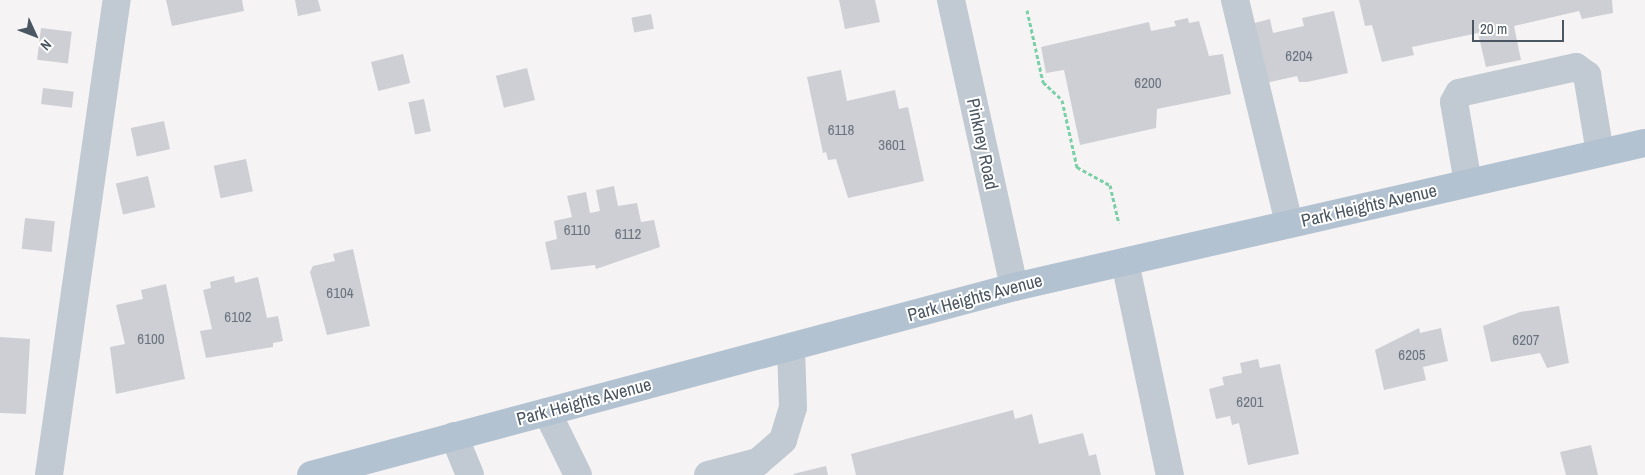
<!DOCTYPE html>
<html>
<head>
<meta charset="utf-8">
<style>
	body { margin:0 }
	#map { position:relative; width:1645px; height:475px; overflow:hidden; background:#f5f3f3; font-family:"Archivo Narrow",sans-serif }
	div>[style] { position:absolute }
	.building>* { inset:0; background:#cdcfd5; transform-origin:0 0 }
	.path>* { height:3px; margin-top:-1.5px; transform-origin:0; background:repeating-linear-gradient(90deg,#7ad0a6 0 4px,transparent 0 6.5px) }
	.minor>* { height:28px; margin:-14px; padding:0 14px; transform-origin:14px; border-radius:14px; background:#c1cad2 }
	.major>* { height:28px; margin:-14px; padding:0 14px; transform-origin:14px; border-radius:14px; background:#b3c2d1 }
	span { translate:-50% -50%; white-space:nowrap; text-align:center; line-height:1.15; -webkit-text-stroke:4px #fff; paint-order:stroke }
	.number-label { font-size:15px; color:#6b747e }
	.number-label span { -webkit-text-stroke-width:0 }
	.street-label { font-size:18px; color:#4a5661 }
	.north { position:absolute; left:10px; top:10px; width:50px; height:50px; -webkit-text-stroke:4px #fff; paint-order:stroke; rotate:133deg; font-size:14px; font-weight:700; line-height:20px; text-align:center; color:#4a5661 }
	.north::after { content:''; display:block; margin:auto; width:18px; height:22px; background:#4a5661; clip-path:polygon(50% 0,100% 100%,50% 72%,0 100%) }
	.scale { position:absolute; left:1472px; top:20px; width:92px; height:22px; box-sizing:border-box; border:2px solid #4a5661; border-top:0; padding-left:6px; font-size:15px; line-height:18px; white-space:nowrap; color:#4a5661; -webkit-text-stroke:4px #fff; paint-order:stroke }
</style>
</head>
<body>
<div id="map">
	<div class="building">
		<div style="clip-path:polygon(166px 0,242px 0,244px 11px,172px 26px)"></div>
		<div style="clip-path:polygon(295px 0,318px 0,321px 11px,298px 16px)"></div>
		<div style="clip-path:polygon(839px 0,875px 0,880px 22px,845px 29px)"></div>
		<div style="clip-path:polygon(1359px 0,1612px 0,1613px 13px,1582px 19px,1579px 11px,1514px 26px,1521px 60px,1486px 67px,1478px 33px,1412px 47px,1414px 55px,1382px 62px,1372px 25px,1365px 26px)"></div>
		<div style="clip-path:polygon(1334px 11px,1348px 73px,1307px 82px,1299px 82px,1297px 76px,1261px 84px,1251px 24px,1270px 19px,1273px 33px,1304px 26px,1302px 18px)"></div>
		<div style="left:651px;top:14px;width:15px;height:20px;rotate:79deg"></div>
		<div style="clip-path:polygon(1188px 18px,1189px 23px,1199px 21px,1209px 56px,1223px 54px,1231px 94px,1157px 109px,1156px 128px,1080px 145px,1064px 70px,1046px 73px,1041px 47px,1149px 22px,1151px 31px,1176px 26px,1174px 21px)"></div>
		<div style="left:41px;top:28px;width:31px;height:32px;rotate:7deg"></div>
		<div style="left:403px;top:54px;width:30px;height:33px;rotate:76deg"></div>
		<div style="left:527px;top:68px;width:33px;height:32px;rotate:76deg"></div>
		<div style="clip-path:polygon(841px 70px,847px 101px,895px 90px,899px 109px,908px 107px,924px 181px,848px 198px,836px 159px,828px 160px,826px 152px,823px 153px,807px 77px)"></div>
		<div style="left:43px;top:88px;width:31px;height:16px;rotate:7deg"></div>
		<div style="left:424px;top:99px;width:33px;height:16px;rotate:78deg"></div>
		<div style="left:164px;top:121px;width:29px;height:34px;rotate:78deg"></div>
		<div style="left:246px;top:159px;width:33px;height:33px;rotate:78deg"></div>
		<div style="left:148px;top:176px;width:32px;height:33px;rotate:77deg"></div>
		<div style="clip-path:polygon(614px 186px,618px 206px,637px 203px,641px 222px,654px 220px,660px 247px,596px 269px,595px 265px,551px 270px,545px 242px,557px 239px,554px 221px,572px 217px,567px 196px,586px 192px,590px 213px,600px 211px,596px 190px)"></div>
		<div style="left:25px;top:218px;width:30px;height:31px;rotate:6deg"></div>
		<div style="clip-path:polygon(353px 249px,370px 326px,327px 335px,310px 272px,313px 266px,335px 261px,333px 254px)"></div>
		<div style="clip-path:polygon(234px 276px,235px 283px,258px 277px,267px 318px,278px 316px,283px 341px,273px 343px,273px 347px,206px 358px,200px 331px,212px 329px,203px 290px,211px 288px,210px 282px)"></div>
		<div style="clip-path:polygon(166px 284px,185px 379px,116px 394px,110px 347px,125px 344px,116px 305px,143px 299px,141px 290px)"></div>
		<div style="clip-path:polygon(1559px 306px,1569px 363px,1547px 368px,1540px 353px,1491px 362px,1483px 326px,1520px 312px)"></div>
		<div style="clip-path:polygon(1419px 328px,1420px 333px,1441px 328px,1448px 361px,1423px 367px,1426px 380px,1384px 390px,1375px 350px)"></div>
		<div style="clip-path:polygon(0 337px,30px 339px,26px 414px,0 413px)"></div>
		<div style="clip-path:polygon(1258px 359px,1260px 368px,1280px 364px,1299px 454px,1248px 465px,1239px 423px,1232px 425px,1230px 416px,1216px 419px,1209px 389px,1224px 385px,1222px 377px,1242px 373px,1240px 363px)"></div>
		<div style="clip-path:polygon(1013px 410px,1015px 419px,1032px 414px,1039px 444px,1083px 433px,1089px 456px,1096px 454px,1101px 475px,856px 475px,851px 454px)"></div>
		<div style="clip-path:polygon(1591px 445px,1598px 475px,1566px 475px,1560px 452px)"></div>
		<div style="clip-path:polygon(826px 466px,828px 475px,794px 475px,793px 474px)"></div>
	</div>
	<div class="path">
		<div style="left:1027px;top:10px;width:74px;rotate:77.5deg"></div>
		<div style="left:1043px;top:82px;width:26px;rotate:43deg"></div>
		<div style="left:1062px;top:100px;width:69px;rotate:77.4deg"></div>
		<div style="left:1077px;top:167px;width:38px;rotate:29deg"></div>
		<div style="left:1110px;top:185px;width:39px;rotate:77deg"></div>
	</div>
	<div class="minor">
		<div style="left:951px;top:0;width:294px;rotate:77.6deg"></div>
		<div style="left:1235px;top:0;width:229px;rotate:76.4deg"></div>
		<div style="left:1468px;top:183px;width:82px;rotate:-99.8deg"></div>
		<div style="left:1454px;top:102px;width:10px;rotate:-61deg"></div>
		<div style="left:1459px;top:93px;width:120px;rotate:-12.5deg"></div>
		<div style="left:1576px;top:67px;width:14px;rotate:36deg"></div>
		<div style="left:1587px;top:75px;width:79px;rotate:80.5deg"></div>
		<div style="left:1125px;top:262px;width:218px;rotate:78.1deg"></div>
		<div style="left:547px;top:412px;width:70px;rotate:63.8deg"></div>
		<div style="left:454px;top:436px;width:42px;rotate:67.7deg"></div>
		<div style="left:49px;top:475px;width:480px;rotate:-81.9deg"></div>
		<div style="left:708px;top:475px;width:52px;rotate:-14.6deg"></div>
		<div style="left:758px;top:462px;width:33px;rotate:-41deg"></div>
		<div style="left:783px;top:440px;width:34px;rotate:-73deg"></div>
		<div style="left:793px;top:408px;width:61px;rotate:-91.9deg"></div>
	</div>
	<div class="major">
		<div style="left:311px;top:475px;width:728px;rotate:-14.97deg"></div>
		<div style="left:1014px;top:287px;width:647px;rotate:-12.86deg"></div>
	</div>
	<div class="number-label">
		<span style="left:1299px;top:56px">6204</span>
		<span style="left:1148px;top:83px">6200</span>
		<span style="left:841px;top:130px">6118</span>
		<span style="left:892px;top:145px">3601</span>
		<span style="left:577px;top:230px">6110</span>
		<span style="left:628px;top:234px">6112</span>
		<span style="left:340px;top:293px">6104</span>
		<span style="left:238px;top:317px">6102</span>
		<span style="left:151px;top:339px">6100</span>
		<span style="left:1526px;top:340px">6207</span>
		<span style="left:1412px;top:355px">6205</span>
		<span style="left:1250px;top:402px">6201</span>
	</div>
	<div class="street-label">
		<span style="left:982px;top:144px;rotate:78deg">Pinkney Road</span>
		<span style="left:1369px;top:206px;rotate:-13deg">Park Heights Avenue</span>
		<span style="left:975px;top:298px;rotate:-15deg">Park Heights Avenue</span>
		<span style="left:584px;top:402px;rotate:-15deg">Park Heights Avenue</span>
	</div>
	<div class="north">N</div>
	<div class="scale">20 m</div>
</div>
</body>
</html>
